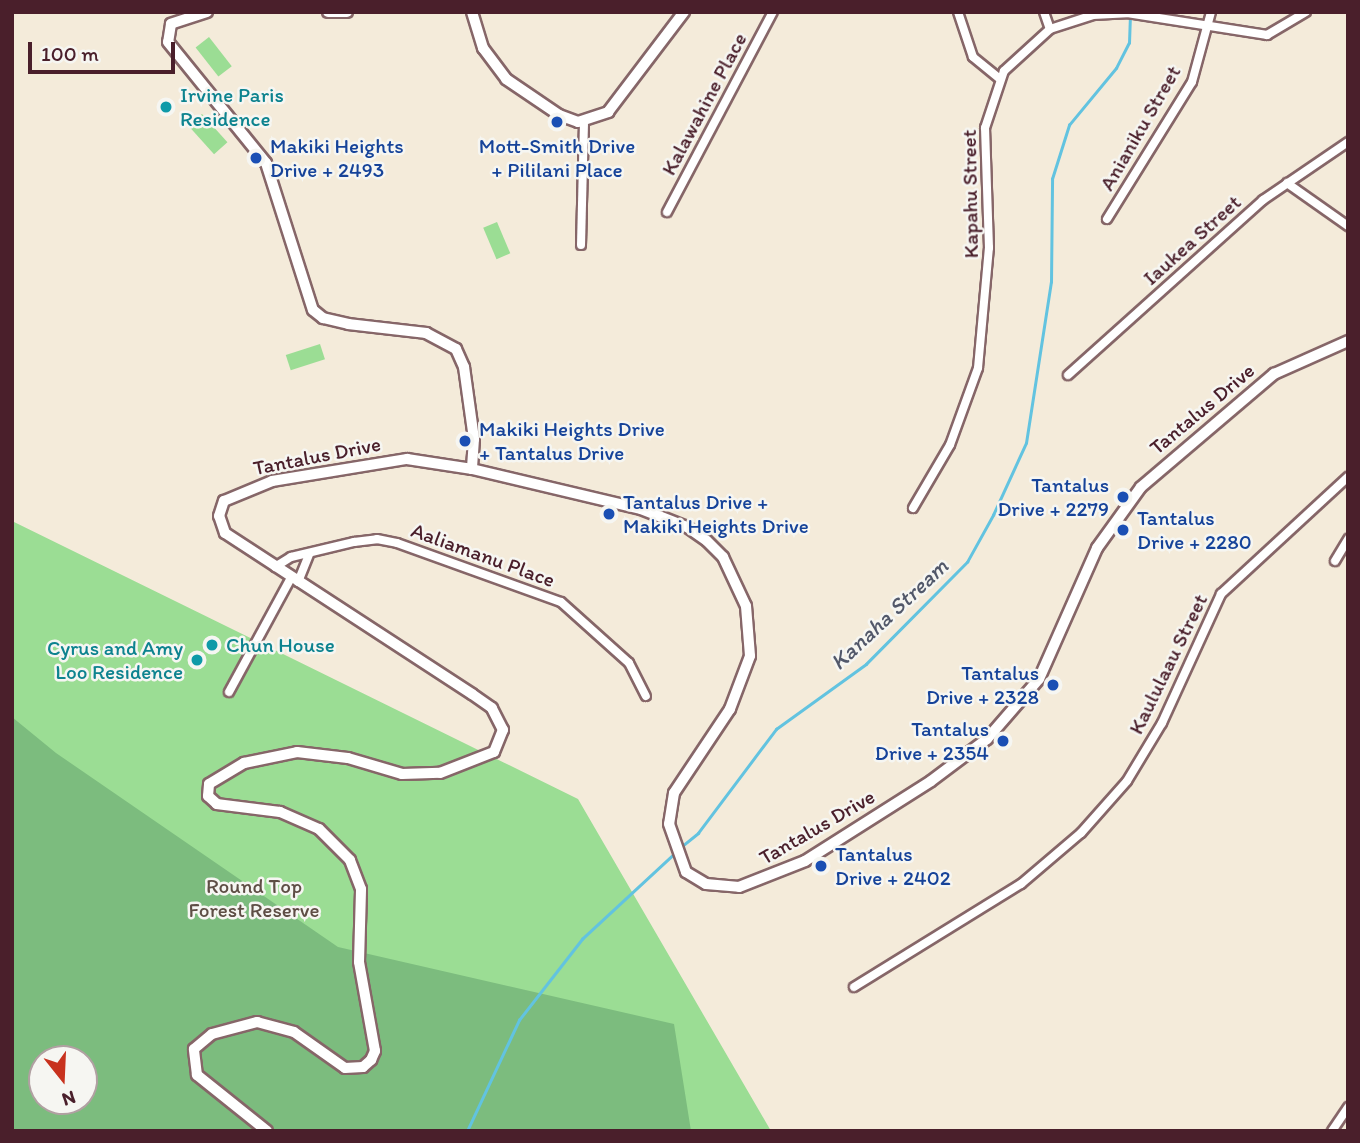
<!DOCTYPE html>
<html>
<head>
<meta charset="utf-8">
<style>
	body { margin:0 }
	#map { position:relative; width:1360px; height:1143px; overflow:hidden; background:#f4ebda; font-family:Itim,sans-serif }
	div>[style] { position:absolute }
	.green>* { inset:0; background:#9bdd94; transform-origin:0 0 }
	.forest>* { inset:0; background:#7cbc7e }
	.stream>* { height:2.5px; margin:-1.25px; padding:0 1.25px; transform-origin:1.25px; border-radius:1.25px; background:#62c3e0 }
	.roads { filter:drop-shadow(2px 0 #866668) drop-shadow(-2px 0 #866668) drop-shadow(0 2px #866668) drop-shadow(0 -2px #866668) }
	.minor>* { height:8px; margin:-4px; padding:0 4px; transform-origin:4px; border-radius:4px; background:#fff }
	.tertiary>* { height:10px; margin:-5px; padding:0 5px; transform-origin:5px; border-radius:5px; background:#fff }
	.dots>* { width:19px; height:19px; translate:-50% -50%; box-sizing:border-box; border:4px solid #f6f6f2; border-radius:50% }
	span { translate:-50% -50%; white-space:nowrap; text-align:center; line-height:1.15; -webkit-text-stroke:5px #f6f6f2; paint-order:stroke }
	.culture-label { font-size:21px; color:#0d838f }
	.left { translate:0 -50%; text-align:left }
	.right { translate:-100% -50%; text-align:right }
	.street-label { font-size:21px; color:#4a1f2b }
	.transit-label { font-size:21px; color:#164399 }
	.park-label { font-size:21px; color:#5e4e45 }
	.water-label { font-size:23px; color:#52586a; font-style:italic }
	.frame { position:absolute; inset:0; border:14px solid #4a1f2b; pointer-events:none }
	.north { position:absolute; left:28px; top:1045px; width:70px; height:70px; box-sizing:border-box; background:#f6f6f2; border:2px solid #b1a0a2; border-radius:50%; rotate:162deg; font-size:19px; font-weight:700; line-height:28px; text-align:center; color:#4a1f2b }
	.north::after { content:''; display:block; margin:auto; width:24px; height:32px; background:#c8321e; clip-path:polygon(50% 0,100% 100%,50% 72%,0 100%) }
	.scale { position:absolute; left:28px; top:42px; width:147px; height:32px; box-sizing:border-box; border:4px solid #4a1f2b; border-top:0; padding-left:9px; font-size:21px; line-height:24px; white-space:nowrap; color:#4a1f2b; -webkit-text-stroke:5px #f6f6f2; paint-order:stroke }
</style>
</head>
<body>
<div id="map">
	<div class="green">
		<div style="left:209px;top:37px;width:37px;height:17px;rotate:52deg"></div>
		<div style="left:202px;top:114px;width:38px;height:18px;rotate:48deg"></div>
		<div style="left:497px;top:222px;width:34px;height:15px;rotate:67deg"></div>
		<div style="left:320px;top:344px;width:16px;height:36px;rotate:72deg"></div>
		<div style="clip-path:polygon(evenodd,12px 521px,578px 799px,771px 1131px,12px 1131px,12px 521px,42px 1059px,84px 1059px,84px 1101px,42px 1101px,42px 1059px)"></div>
	</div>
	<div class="forest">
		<div style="clip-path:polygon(evenodd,12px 717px,56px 753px,338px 947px,674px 1024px,691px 1131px,12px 1131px,12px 717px,42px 1059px,84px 1059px,84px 1101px,42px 1101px,42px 1059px)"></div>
	</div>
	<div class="stream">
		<div style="left:681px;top:847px;width:22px;rotate:-39deg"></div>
		<div style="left:698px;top:833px;width:130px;rotate:-53.1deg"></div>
		<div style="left:776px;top:729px;width:111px;rotate:-35.8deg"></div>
		<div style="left:866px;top:664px;width:144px;rotate:-45.3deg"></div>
		<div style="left:967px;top:562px;width:54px;rotate:-61deg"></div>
		<div style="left:993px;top:515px;width:79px;rotate:-65.4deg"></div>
		<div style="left:1026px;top:443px;width:163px;rotate:-81.2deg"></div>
		<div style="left:1051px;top:282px;width:103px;rotate:-89.4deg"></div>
		<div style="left:1052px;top:179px;width:57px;rotate:-72.5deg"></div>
		<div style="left:1069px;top:125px;width:74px;rotate:-50.5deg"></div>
		<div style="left:1116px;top:68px;width:28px;rotate:-63deg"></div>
		<div style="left:1129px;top:43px;width:24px;rotate:-88deg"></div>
		<div style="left:467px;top:1131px;width:123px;rotate:-64.9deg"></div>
		<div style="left:519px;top:1020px;width:103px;rotate:-52.1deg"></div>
		<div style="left:582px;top:939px;width:128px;rotate:-42.8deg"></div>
	</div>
	<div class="roads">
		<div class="minor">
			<div style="left:958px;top:12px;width:47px;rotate:71.6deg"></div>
			<div style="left:973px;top:57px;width:35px;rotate:39deg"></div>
			<div style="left:1044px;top:12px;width:18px;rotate:71deg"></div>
			<div style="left:1287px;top:183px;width:75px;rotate:35.2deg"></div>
			<div style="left:667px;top:212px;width:226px;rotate:-62.1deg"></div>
			<div style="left:1107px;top:219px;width:161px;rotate:-58.2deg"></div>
			<div style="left:1192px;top:82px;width:73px;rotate:-74.8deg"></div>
			<div style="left:581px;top:245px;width:123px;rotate:-88.6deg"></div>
			<div style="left:1068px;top:375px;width:262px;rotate:-41.9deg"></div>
			<div style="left:1263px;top:200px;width:103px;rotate:-34.3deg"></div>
			<div style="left:913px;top:508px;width:73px;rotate:-59.6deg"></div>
			<div style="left:950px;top:445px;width:82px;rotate:-70deg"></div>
			<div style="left:978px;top:368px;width:121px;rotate:-84.8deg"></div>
			<div style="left:989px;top:248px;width:120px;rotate:-91.9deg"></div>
			<div style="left:985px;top:128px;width:60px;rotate:-71.6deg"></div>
			<div style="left:1004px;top:71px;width:62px;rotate:-42.4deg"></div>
			<div style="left:1050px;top:29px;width:45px;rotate:-18deg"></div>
			<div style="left:1093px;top:15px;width:34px;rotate:-3deg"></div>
			<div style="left:1127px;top:13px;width:142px;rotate:8.9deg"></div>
			<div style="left:1267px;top:35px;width:45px;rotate:-30.5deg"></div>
			<div style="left:1335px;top:561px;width:26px;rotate:-59deg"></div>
			<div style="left:275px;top:567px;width:19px;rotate:-32deg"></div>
			<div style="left:291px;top:557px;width:65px;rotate:-13.4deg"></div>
			<div style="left:354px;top:542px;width:23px;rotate:-7deg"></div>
			<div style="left:377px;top:539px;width:20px;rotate:11deg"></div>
			<div style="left:397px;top:543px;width:174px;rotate:19.8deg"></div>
			<div style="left:561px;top:602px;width:91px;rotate:41.9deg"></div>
			<div style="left:629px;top:663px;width:37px;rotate:63deg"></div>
			<div style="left:298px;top:582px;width:29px;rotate:-68deg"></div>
			<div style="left:229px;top:692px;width:130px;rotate:-61.5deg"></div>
			<div style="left:854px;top:987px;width:196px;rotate:-31.7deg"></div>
			<div style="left:1021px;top:884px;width:79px;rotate:-40.4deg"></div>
			<div style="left:1081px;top:833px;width:69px;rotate:-48.5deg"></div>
			<div style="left:1127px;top:781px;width:68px;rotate:-58.9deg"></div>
			<div style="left:1162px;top:723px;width:142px;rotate:-65.4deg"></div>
			<div style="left:1221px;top:594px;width:173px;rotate:-42.7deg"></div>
			<div style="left:1332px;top:1131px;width:29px;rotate:-56deg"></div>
		</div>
		<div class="tertiary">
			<div style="left:207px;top:12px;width:38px;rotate:162deg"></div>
			<div style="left:171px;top:24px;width:18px;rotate:99deg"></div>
			<div style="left:168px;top:42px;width:156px;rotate:51deg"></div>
			<div style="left:266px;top:163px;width:154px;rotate:72.3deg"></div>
			<div style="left:313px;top:310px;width:13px;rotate:39deg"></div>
			<div style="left:323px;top:318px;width:26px;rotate:13deg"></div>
			<div style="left:348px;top:324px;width:79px;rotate:6.6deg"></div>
			<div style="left:426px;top:333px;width:34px;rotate:28deg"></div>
			<div style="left:456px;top:349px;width:20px;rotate:66deg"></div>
			<div style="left:464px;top:367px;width:73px;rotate:82.1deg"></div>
			<div style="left:474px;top:439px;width:30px;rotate:94deg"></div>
			<div style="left:328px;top:12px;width:19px"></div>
			<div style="left:472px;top:12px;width:38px;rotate:73deg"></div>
			<div style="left:483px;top:48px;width:39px;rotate:53deg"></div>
			<div style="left:506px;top:79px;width:64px;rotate:34.2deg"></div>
			<div style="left:559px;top:115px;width:20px;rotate:20deg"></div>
			<div style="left:578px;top:122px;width:32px;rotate:-18deg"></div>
			<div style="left:608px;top:112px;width:126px;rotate:-52.8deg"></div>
			<div style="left:267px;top:1131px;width:90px;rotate:-141.3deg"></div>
			<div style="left:197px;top:1075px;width:26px;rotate:-97deg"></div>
			<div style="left:194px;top:1049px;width:23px;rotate:-40deg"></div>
			<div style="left:212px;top:1034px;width:47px;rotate:-14.9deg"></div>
			<div style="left:257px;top:1022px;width:38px;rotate:15deg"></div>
			<div style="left:294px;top:1032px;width:62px;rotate:35.2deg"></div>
			<div style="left:345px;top:1068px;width:18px;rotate:-3deg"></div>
			<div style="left:363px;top:1067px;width:11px;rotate:-41deg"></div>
			<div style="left:371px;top:1060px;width:10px;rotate:-66deg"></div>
			<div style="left:375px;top:1051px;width:90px;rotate:-100.2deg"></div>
			<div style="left:359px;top:962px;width:73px;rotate:-88.4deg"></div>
			<div style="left:361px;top:889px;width:31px;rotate:-111deg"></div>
			<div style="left:350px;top:860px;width:44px;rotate:-135deg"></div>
			<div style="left:319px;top:829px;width:43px;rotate:-156.4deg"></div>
			<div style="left:280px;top:812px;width:64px;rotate:-172.8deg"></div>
			<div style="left:217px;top:804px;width:12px;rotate:-138deg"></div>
			<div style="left:208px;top:796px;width:12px;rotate:-85deg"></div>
			<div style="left:209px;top:784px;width:41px;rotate:-31deg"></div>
			<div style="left:244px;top:763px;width:54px;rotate:-11.7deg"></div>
			<div style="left:297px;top:752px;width:51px;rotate:6.7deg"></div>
			<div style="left:348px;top:758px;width:56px;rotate:16.5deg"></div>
			<div style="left:402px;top:774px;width:38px;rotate:-2deg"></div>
			<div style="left:440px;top:773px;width:58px;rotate:-21.3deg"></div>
			<div style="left:494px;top:752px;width:24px;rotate:-68deg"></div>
			<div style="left:503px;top:730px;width:25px;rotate:-117deg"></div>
			<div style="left:492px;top:708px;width:24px;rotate:-145deg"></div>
			<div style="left:472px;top:694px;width:295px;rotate:-146.9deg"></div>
			<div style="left:225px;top:533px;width:18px;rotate:-109deg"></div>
			<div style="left:219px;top:516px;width:16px;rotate:-72deg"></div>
			<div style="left:224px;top:501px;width:52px;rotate:-22.6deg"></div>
			<div style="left:272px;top:481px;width:137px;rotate:-9.3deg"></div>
			<div style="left:407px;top:459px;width:66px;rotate:8.7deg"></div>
			<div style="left:472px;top:469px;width:174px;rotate:13.3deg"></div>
			<div style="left:641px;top:509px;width:49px;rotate:21.4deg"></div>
			<div style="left:687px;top:527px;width:24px;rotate:35deg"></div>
			<div style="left:707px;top:541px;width:23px;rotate:45deg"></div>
			<div style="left:723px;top:557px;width:54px;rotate:64.9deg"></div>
			<div style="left:746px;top:606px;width:50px;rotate:85.4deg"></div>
			<div style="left:750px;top:656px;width:57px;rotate:110.7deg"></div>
			<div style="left:730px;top:709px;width:101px;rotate:123.7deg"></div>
			<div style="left:674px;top:793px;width:31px;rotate:99deg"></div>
			<div style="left:669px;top:824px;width:51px;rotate:70.5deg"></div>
			<div style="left:686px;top:872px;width:23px;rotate:31deg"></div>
			<div style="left:706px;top:884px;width:33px;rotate:5deg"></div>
			<div style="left:739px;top:887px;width:71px;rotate:-21.5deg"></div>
			<div style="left:805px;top:861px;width:149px;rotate:-32.4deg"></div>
			<div style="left:931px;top:781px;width:70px;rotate:-36.9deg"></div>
			<div style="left:987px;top:739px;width:79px;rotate:-49.1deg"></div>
			<div style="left:1039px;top:679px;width:143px;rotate:-66.1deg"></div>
			<div style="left:1097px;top:548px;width:75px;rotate:-54.2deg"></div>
			<div style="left:1141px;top:487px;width:175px;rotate:-40.4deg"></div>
			<div style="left:1274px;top:374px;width:81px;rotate:-24deg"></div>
		</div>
	</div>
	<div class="dots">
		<div style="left:166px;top:107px;background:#0f9aa8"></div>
		<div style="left:557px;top:122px;background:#1a4fb4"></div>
		<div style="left:256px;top:158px;background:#1a4fb4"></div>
		<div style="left:465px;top:441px;background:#1a4fb4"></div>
		<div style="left:1123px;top:497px;background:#1a4fb4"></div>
		<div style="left:609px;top:514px;background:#1a4fb4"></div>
		<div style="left:1123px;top:530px;background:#1a4fb4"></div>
		<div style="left:212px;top:645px;background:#0f9aa8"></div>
		<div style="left:197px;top:660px;background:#0f9aa8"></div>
		<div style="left:1053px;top:685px;background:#1a4fb4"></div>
		<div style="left:1003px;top:741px;background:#1a4fb4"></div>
		<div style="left:821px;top:866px;background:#1a4fb4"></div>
	</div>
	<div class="culture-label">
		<span class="left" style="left:180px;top:107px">Irvine Paris<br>Residence</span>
		<span class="left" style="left:226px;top:645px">Chun House</span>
		<span class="right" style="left:183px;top:660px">Cyrus and Amy<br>Loo Residence</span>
	</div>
	<div class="street-label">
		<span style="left:704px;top:104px;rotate:-62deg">Kalawahine Place</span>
		<span style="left:1140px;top:128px;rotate:-60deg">Anianiku Street</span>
		<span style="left:970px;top:194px;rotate:-91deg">Kapahu Street</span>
		<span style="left:1192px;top:240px;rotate:-42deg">Iaukea Street</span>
		<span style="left:1202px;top:409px;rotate:-40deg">Tantalus Drive</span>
		<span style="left:317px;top:456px;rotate:-11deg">Tantalus Drive</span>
		<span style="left:483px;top:555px;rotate:20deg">Aaliamanu Place</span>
		<span style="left:1168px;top:664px;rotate:-64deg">Kaululaau Street</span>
		<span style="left:817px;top:827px;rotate:-30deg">Tantalus Drive</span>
	</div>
	<div class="transit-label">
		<span class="left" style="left:270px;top:158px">Makiki Heights<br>Drive + 2493</span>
		<span style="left:557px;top:158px">Mott-Smith Drive<br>+ Pililani Place</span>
		<span class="left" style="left:479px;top:441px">Makiki Heights Drive<br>+ Tantalus Drive</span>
		<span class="right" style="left:1109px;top:497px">Tantalus<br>Drive + 2279</span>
		<span class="left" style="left:623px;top:514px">Tantalus Drive +<br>Makiki Heights Drive</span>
		<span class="left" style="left:1137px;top:530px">Tantalus<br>Drive + 2280</span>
		<span class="right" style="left:1039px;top:685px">Tantalus<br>Drive + 2328</span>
		<span class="right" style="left:989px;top:741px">Tantalus<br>Drive + 2354</span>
		<span class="left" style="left:835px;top:866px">Tantalus<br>Drive + 2402</span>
	</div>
	<div class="park-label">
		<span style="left:254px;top:898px">Round Top<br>Forest Reserve</span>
	</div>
	<div class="water-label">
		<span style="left:889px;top:614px;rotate:-43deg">Kanaha Stream</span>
	</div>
	<div class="frame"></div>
	<div class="north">N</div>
	<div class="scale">100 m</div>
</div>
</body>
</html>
